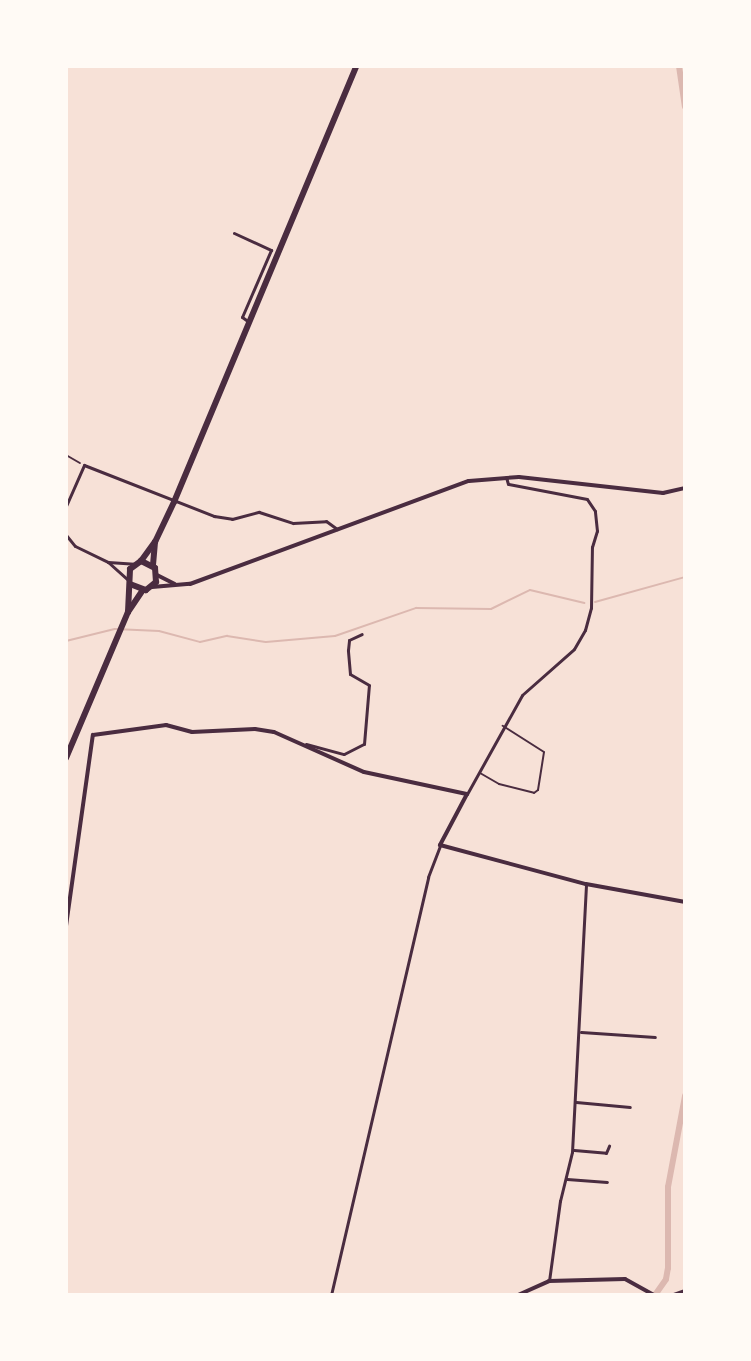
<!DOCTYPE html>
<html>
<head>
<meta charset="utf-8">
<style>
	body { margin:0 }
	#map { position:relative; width:751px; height:1361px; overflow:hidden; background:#f7e1d7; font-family:"DM Sans",sans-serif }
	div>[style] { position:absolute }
	.stream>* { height:2px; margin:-1px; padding:0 1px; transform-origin:1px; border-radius:1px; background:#dcb8b0 }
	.canal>* { height:6px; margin:-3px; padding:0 3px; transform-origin:3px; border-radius:3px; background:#dcb8b0 }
	.path>* { height:2px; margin:-1px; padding:0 1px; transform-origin:1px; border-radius:1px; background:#4a2c40 }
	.service>* { height:2px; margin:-1px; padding:0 1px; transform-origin:1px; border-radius:1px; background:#4a2c40 }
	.minor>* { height:3px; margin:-1.5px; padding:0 1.5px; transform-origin:1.5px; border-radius:1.5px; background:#4a2c40 }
	.tertiary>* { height:4px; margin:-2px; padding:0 2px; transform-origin:2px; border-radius:2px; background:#4a2c40 }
	.primary>* { height:6px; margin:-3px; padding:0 3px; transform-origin:3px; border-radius:3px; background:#4a2c40 }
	span { translate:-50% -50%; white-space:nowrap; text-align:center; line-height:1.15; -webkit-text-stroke:6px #fffaf5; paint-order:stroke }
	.frame { position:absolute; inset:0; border:68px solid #fffaf5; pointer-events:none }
</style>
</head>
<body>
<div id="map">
	<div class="stream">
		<div style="left:595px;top:602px;width:93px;rotate:-15.5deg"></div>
		<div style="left:66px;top:641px;width:50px;rotate:-13.8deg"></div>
		<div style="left:115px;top:629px;width:44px;rotate:2.6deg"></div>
		<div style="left:159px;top:631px;width:42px;rotate:15deg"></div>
		<div style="left:200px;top:642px;width:28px;rotate:-13deg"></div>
		<div style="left:227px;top:636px;width:39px;rotate:9deg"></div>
		<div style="left:266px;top:642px;width:69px;rotate:-5deg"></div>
		<div style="left:335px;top:636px;width:86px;rotate:-19.1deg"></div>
		<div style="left:416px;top:608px;width:75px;rotate:0.8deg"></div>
		<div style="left:491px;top:609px;width:43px;rotate:-26deg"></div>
		<div style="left:530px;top:590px;width:56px;rotate:13.5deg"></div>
	</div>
	<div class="canal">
		<div style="left:679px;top:66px;width:41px;rotate:81.7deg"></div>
		<div style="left:655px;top:1295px;width:19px;rotate:-55deg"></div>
		<div style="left:666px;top:1279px;width:11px;rotate:-80deg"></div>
		<div style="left:668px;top:1268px;width:81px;rotate:-90deg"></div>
		<div style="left:668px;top:1187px;width:93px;rotate:-79.4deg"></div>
	</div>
	<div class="path">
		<div style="left:66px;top:455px;width:16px;rotate:30deg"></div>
	</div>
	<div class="service">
		<div style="left:480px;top:773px;width:22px;rotate:30deg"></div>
		<div style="left:499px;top:784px;width:36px;rotate:14deg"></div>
		<div style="left:534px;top:793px;width:5px;rotate:-37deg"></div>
		<div style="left:538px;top:790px;width:38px;rotate:-81deg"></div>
		<div style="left:544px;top:752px;width:49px;rotate:-147.6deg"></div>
	</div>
	<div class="minor">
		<div style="left:234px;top:233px;width:41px;rotate:24.7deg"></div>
		<div style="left:271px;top:250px;width:73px;rotate:113.4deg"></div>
		<div style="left:242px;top:317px;width:9px;rotate:36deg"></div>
		<div style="left:66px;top:506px;width:45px;rotate:-66.3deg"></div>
		<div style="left:84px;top:465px;width:140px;rotate:21.4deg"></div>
		<div style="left:214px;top:516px;width:18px;rotate:9deg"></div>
		<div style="left:232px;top:519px;width:28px;rotate:-15deg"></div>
		<div style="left:259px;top:512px;width:36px;rotate:18deg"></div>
		<div style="left:293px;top:523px;width:33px;rotate:-3deg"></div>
		<div style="left:326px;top:521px;width:14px;rotate:36deg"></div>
		<div style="left:66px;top:535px;width:14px;rotate:51deg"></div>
		<div style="left:75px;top:546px;width:37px;rotate:26deg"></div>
		<div style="left:108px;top:562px;width:28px;rotate:42deg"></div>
		<div style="left:108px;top:562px;width:26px;rotate:4deg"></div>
		<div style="left:306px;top:744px;width:39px;rotate:15deg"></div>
		<div style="left:344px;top:754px;width:22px;rotate:-27deg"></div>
		<div style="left:364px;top:744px;width:59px;rotate:-85.2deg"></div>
		<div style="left:369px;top:685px;width:22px;rotate:-150deg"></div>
		<div style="left:350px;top:674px;width:24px;rotate:-95deg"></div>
		<div style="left:348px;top:650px;width:10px;rotate:-84deg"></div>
		<div style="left:349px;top:640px;width:14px;rotate:-25deg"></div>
		<div style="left:467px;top:794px;width:113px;rotate:-60.9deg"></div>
		<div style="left:522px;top:695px;width:69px;rotate:-41.5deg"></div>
		<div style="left:574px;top:649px;width:22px;rotate:-60deg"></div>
		<div style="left:585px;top:630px;width:23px;rotate:-75deg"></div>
		<div style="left:591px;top:608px;width:61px;rotate:-89.1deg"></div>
		<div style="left:592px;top:547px;width:17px;rotate:-73deg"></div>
		<div style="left:597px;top:531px;width:20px;rotate:-96deg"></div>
		<div style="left:595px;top:511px;width:14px;rotate:-124deg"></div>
		<div style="left:587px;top:499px;width:80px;rotate:-169.2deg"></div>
		<div style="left:508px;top:484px;width:7px;rotate:-106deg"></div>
		<div style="left:581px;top:1032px;width:74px;rotate:3.9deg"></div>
		<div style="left:576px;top:1102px;width:54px;rotate:5.3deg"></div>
		<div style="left:574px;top:1150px;width:32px;rotate:5deg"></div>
		<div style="left:606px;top:1153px;width:8px;rotate:-67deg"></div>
		<div style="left:567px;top:1179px;width:40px;rotate:4.3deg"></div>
		<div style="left:549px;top:1281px;width:81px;rotate:-82.2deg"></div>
		<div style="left:560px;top:1201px;width:50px;rotate:-76.2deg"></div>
		<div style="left:572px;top:1152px;width:268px;rotate:-87deg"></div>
		<div style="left:331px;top:1295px;width:429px;rotate:-76.9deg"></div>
		<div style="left:428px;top:877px;width:34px;rotate:-69deg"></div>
	</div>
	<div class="tertiary">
		<div style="left:157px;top:575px;width:20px;rotate:27deg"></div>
		<div style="left:152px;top:587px;width:38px;rotate:-5deg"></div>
		<div style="left:190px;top:584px;width:297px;rotate:-20.3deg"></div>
		<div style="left:469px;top:481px;width:50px;rotate:-4.6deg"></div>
		<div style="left:519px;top:477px;width:145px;rotate:6.3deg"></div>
		<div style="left:663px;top:493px;width:23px;rotate:-13deg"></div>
		<div style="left:66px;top:926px;width:193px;rotate:-82deg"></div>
		<div style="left:93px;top:735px;width:74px;rotate:-7.8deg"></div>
		<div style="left:166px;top:725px;width:27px;rotate:15deg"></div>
		<div style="left:192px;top:732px;width:63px;rotate:-2.7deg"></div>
		<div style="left:255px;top:729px;width:19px;rotate:9deg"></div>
		<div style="left:274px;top:732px;width:98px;rotate:24deg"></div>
		<div style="left:364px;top:772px;width:105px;rotate:12.1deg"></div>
		<div style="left:467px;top:794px;width:58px;rotate:117.9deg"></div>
		<div style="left:440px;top:845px;width:151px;rotate:15deg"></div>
		<div style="left:586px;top:884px;width:101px;rotate:10.3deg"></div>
		<div style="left:518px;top:1295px;width:34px;rotate:-24deg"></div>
		<div style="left:549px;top:1281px;width:76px;rotate:-1.5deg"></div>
		<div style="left:625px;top:1279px;width:33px;rotate:29deg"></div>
		<div style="left:674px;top:1295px;width:12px;rotate:-20deg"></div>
	</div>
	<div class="primary">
		<div style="left:153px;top:565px;width:23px;rotate:-85deg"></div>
		<div style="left:130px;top:584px;width:17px;rotate:21deg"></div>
		<div style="left:146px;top:590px;width:13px;rotate:-39deg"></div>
		<div style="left:156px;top:582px;width:14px;rotate:-94deg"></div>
		<div style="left:155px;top:568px;width:16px;rotate:-153deg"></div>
		<div style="left:128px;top:612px;width:43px;rotate:-87.3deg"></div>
		<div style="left:130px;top:569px;width:14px;rotate:-36deg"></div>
		<div style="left:141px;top:561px;width:24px;rotate:-54deg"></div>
		<div style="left:155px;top:542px;width:44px;rotate:-64.6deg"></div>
		<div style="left:174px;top:502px;width:472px;rotate:-67.3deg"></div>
		<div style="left:66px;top:758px;width:159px;rotate:-67deg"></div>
		<div style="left:128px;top:612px;width:25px;rotate:-56deg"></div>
	</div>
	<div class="frame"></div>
</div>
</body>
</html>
